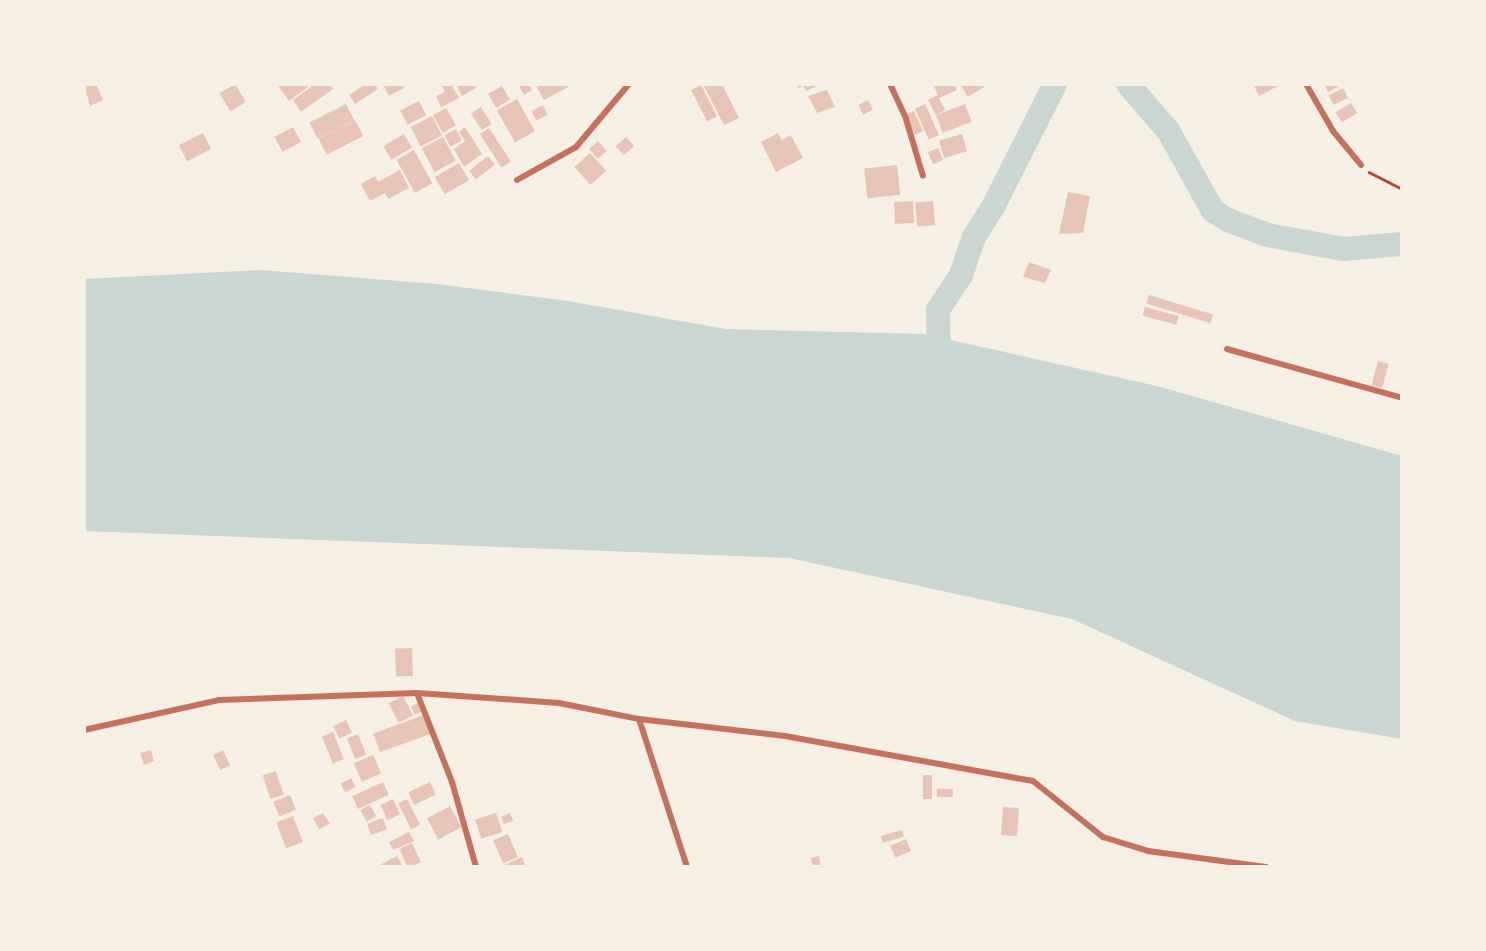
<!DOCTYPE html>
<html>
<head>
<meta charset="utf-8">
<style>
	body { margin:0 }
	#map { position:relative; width:1486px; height:951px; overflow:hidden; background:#f6efe4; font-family:Karla,sans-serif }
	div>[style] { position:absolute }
	.water>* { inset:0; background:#c9d6d2 }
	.river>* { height:24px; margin:-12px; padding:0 12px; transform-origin:12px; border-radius:12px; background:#c9d6d2 }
	.building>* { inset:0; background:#e6c5b7; transform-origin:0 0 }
	.path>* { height:2.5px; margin:-1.25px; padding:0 1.25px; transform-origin:1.25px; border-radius:1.25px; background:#b5482f }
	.minor>* { height:6px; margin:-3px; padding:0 3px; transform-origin:3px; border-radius:3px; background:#c5725c }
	span { translate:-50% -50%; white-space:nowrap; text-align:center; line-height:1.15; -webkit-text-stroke:5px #f6efe4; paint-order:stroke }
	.frame { position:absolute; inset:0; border:86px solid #f6efe4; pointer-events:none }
</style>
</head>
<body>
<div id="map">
	<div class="water">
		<div style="clip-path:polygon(260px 270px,437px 284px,568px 301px,726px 329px,923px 334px,1157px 386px,1402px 456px,1402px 739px,1295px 721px,1072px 619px,789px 558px,84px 531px,84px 279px)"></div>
	</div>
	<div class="river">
		<div style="left:1128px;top:84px;width:63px;rotate:49.5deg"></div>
		<div style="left:1169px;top:132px;width:90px;rotate:60.9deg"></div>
		<div style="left:1213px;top:211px;width:17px;rotate:31deg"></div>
		<div style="left:1228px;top:220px;width:42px;rotate:21deg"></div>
		<div style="left:1267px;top:235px;width:77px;rotate:10.4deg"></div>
		<div style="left:1343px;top:249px;width:59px;rotate:-4.8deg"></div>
		<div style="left:939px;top:369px;width:59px;rotate:-91deg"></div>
		<div style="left:938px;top:310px;width:42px;rotate:-56.7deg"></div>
		<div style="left:961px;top:275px;width:40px;rotate:-71.1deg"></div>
		<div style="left:974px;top:237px;width:38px;rotate:-58deg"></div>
		<div style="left:994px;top:205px;width:136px;rotate:-63.2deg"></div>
	</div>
	<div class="building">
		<div style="clip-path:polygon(84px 84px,96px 84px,103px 100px,90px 106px)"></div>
		<div style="left:235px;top:84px;width:21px;height:18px;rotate:59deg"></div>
		<div style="clip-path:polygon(277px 84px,312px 84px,289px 101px)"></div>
		<div style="clip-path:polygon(315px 84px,330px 84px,333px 89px,301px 112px,293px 100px)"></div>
		<div style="clip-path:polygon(366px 84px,375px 84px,378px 89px,355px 104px,349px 95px)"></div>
		<div style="clip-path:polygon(383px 84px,402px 84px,404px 88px,389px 96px)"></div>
		<div style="clip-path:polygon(441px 84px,451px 84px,459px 98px,441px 107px,436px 96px,445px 92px)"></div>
		<div style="clip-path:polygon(456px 84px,474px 84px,476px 88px,462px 96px)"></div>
		<div style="clip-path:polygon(518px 84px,529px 84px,532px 90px,524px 95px)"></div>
		<div style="clip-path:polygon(535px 84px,567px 84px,568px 87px,544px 100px)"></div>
		<div style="clip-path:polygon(703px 84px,722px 84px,739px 118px,724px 125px)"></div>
		<div style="clip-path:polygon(796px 84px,821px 84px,806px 91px,803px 86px,798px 88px)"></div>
		<div style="clip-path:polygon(933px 84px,954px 84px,957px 90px,939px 98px,945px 110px,936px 115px,928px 100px,938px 95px)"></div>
		<div style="clip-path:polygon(960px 84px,982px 84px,984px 87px,968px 97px)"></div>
		<div style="clip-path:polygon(1253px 84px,1282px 84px,1259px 96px)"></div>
		<div style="clip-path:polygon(1324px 84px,1344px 84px,1328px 92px)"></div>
		<div style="left:701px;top:85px;width:35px;height:11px;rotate:63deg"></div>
		<div style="left:502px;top:86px;width:16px;height:16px;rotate:60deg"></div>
		<div style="left:1343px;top:88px;width:11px;height:16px;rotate:63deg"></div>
		<div style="clip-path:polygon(827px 90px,835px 107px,817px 113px,808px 96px)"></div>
		<div style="left:517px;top:99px;width:37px;height:23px;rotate:61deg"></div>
		<div style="left:868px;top:100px;width:11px;height:11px;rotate:63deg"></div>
		<div style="left:419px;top:101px;width:16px;height:21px;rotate:63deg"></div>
		<div style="left:1351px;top:103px;width:12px;height:18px;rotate:59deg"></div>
		<div style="left:346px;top:104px;width:18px;height:41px;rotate:63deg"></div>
		<div style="left:925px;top:104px;width:34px;height:11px;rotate:66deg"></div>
		<div style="left:965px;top:104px;width:19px;height:31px;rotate:69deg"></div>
		<div style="left:543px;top:105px;width:11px;height:13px;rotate:63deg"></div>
		<div style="left:481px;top:107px;width:20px;height:12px;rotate:57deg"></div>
		<div style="left:446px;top:108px;width:20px;height:15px;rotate:60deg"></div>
		<div style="left:914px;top:111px;width:22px;height:9px;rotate:66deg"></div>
		<div style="left:432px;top:116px;width:22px;height:24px;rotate:63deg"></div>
		<div style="left:355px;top:120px;width:18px;height:41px;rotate:63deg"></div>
		<div style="left:293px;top:127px;width:17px;height:21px;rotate:62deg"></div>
		<div style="clip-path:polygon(465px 127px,482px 154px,464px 167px,454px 149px,465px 141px,459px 132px)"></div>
		<div style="left:489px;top:128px;width:40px;height:11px;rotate:57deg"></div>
		<div style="left:456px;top:129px;width:13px;height:13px;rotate:63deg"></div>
		<div style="left:203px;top:133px;width:18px;height:27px;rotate:63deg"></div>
		<div style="clip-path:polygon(778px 133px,782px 140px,791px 135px,803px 158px,776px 172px,761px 142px)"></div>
		<div style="left:404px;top:134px;width:16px;height:24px;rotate:60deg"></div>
		<div style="left:962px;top:134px;width:18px;height:24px;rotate:74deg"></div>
		<div style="left:443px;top:137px;width:27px;height:24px;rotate:62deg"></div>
		<div style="left:626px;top:137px;width:12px;height:14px;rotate:48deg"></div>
		<div style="left:598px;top:141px;width:13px;height:12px;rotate:48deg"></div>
		<div style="left:938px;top:148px;width:13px;height:11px;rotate:67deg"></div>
		<div style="left:414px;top:150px;width:38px;height:20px;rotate:61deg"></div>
		<div style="left:590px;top:153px;width:24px;height:21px;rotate:48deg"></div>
		<div style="left:488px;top:156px;width:11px;height:24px;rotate:52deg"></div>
		<div style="left:459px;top:163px;width:20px;height:28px;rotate:60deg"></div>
		<div style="left:897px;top:165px;width:30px;height:33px;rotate:84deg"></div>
		<div style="clip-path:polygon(400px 170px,409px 188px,388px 199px,385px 193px,370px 201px,361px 184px,375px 176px,378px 182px)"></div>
		<div style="clip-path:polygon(1068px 192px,1090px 196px,1083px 233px,1059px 234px)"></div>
		<div style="left:913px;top:201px;width:22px;height:19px;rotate:87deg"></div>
		<div style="left:933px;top:201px;width:24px;height:18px;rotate:85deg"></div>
		<div style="clip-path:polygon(1029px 262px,1051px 270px,1045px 283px,1023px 277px)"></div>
		<div style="left:1149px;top:295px;width:67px;height:9px;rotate:17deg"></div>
		<div style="left:1145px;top:307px;width:35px;height:9px;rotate:15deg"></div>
		<div style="left:1378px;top:361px;width:11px;height:25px;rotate:15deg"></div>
		<div style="left:412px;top:648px;width:28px;height:17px;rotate:88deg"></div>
		<div style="left:403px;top:696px;width:22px;height:16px;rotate:63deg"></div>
		<div style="left:418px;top:703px;width:9px;height:8px;rotate:63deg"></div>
		<div style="left:424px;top:715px;width:20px;height:54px;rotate:70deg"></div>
		<div style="left:346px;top:720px;width:14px;height:14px;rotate:65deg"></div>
		<div style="left:333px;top:732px;width:29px;height:12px;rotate:68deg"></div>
		<div style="left:358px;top:734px;width:22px;height:12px;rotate:68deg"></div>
		<div style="clip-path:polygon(151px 750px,154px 761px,144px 765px,140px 753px)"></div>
		<div style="left:223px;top:750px;width:17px;height:11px;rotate:65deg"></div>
		<div style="left:373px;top:755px;width:20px;height:21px;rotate:66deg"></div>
		<div style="left:276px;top:771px;width:25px;height:14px;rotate:72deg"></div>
		<div style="left:923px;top:775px;width:9px;height:24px"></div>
		<div style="left:351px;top:778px;width:10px;height:12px;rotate:61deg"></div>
		<div style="left:383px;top:782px;width:14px;height:34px;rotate:65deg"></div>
		<div style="left:430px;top:782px;width:14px;height:24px;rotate:65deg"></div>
		<div style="left:937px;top:789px;width:16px;height:8px"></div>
		<div style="left:290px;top:795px;width:16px;height:18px;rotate:68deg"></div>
		<div style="left:393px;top:799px;width:17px;height:14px;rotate:65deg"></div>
		<div style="left:407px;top:799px;width:29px;height:10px;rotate:63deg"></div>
		<div style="left:370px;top:805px;width:13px;height:11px;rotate:61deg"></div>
		<div style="left:450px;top:806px;width:24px;height:26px;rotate:62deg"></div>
		<div style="left:1003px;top:807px;width:16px;height:28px;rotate:4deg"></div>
		<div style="clip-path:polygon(323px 813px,330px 824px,319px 829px,313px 818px)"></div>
		<div style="left:496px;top:813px;width:20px;height:22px;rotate:72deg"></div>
		<div style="clip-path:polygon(510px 813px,513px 821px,504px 824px,501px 817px)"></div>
		<div style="left:293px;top:816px;width:28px;height:18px;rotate:69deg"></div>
		<div style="left:383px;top:818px;width:12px;height:17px;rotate:70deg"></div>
		<div style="left:902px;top:830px;width:7px;height:22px;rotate:74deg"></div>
		<div style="clip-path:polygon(409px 832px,414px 841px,393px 850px,389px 842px)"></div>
		<div style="left:508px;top:834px;width:25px;height:16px;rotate:67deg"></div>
		<div style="left:906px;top:839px;width:13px;height:17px;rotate:67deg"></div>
		<div style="left:412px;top:843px;width:21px;height:14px;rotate:65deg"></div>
		<div style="clip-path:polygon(397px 856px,403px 867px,376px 867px)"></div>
		<div style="clip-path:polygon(819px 856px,821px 867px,813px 867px,811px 858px)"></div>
		<div style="clip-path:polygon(522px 857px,526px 867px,500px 867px)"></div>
	</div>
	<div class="path">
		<div style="left:1369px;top:172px;width:37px;rotate:27deg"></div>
	</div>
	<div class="minor">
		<div style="left:890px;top:84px;width:38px;rotate:65deg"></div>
		<div style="left:906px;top:119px;width:59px;rotate:73.4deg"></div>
		<div style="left:1306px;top:84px;width:54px;rotate:60.1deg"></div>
		<div style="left:1333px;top:131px;width:44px;rotate:50.5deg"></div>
		<div style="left:517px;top:180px;width:68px;rotate:-29.2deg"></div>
		<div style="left:576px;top:147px;width:82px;rotate:-49.9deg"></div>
		<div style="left:1227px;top:349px;width:182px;rotate:15.6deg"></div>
		<div style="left:417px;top:693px;width:96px;rotate:68.5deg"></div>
		<div style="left:452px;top:782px;width:88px;rotate:74.2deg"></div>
		<div style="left:639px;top:719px;width:156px;rotate:72deg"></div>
		<div style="left:84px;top:730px;width:138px;rotate:-12.5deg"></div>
		<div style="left:219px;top:700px;width:198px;rotate:-2deg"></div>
		<div style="left:417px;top:693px;width:142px;rotate:4deg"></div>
		<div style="left:559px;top:703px;width:82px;rotate:11.3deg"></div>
		<div style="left:639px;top:719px;width:147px;rotate:6.6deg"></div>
		<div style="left:785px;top:736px;width:252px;rotate:10.3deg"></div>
		<div style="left:1033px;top:781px;width:90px;rotate:38.7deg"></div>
		<div style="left:1103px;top:837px;width:47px;rotate:17.3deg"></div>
		<div style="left:1148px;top:851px;width:119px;rotate:7.7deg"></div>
	</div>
	<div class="frame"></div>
</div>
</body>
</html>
